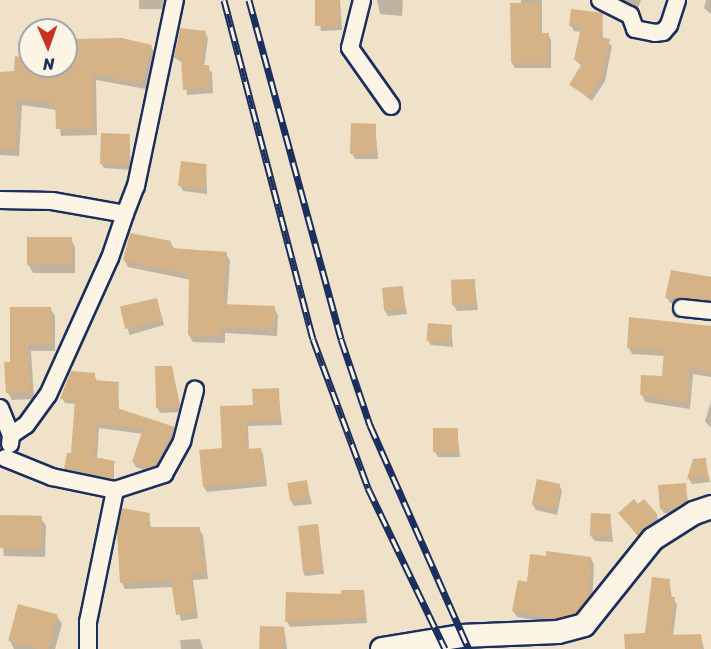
<!DOCTYPE html>
<html>
<head>
<meta charset="utf-8">
<style>
	body { margin:0 }
	#map { position:relative; width:711px; height:649px; overflow:hidden; background:#f0e1c9; font-family:Sriracha,sans-serif }
	div>[style] { position:absolute }
	.shadow>* { inset:0; background:#0003; transform-origin:0 0 }
	.building>* { inset:0; background:#d5b387; transform-origin:0 0 }
	.roads { filter:drop-shadow(2px 0 #1b2f5e) drop-shadow(-2px 0 #1b2f5e) drop-shadow(0 2px #1b2f5e) drop-shadow(0 -2px #1b2f5e) }
	.minor>* { height:16px; margin:-8px; padding:0 8px; transform-origin:8px; border-radius:8px; background:#fcf5e5 }
	.secondary>* { height:22px; margin:-11px; padding:0 11px; transform-origin:11px; border-radius:11px; background:#fcf5e5 }
	.rail>* { height:7px; margin-top:-3.5px; transform-origin:0; background:repeating-linear-gradient(90deg,#fcf5e5 0 14px,#1b2f5e 0 28px); box-sizing:border-box; border-block:2px solid #1b2f5e }
	span { translate:-50% -50%; white-space:nowrap; text-align:center; line-height:1.15; -webkit-text-stroke:6px #fcf5e5; paint-order:stroke }
	.north { position:absolute; left:18px; top:18px; width:60px; height:60px; box-sizing:border-box; background:#fcf5e5; border:2px solid #a2a6af; border-radius:50%; rotate:178deg; font-size:16px; font-weight:700; line-height:24px; text-align:center; color:#1b2f5e }
	.north::after { content:''; display:block; margin:auto; width:21px; height:27px; background:#c8321e; clip-path:polygon(50% 0,100% 100%,50% 72%,0 100%) }
</style>
</head>
<body>
<div id="map">
	<div class="shadow">
		<div style="left:139px;top:0;width:26px;height:9px"></div>
		<div style="clip-path:polygon(317px 0,340px 0,342px 30px,321px 31px)"></div>
		<div style="clip-path:polygon(377px 0,403px 0,402px 16px,380px 14px)"></div>
		<div style="clip-path:polygon(521px 0,542px 0,542px 34px,548px 34px,551px 40px,551px 68px,515px 68px,512px 63px)"></div>
		<div style="clip-path:polygon(617px 0,641px 0,637px 10px)"></div>
		<div style="clip-path:polygon(706px 0,711px 0,711px 14px,704px 8px)"></div>
		<div style="clip-path:polygon(602px 15px,603px 39px,612px 46px,605px 81px,592px 101px,571px 85px,582px 66px,575px 60px,582px 32px,574px 31px,571px 26px)"></div>
		<div style="clip-path:polygon(205px 33px,208px 38px,204px 67px,212px 72px,213px 93px,187px 95px,183px 63px,175px 58px)"></div>
		<div style="clip-path:polygon(66px 40px,151px 47px,155px 54px,146px 89px,96px 80px,97px 135px,61px 136px,57px 110px,22px 105px,19px 156px,0 155px,0 73px,15px 73px,30px 60px,30px 66px,66px 66px)"></div>
		<div style="clip-path:polygon(375px 125px,378px 159px,355px 159px,352px 153px)"></div>
		<div style="clip-path:polygon(129px 135px,131px 170px,104px 168px,101px 163px)"></div>
		<div style="clip-path:polygon(206px 165px,207px 194px,183px 191px,180px 186px)"></div>
		<div style="clip-path:polygon(71px 239px,75px 247px,75px 273px,33px 273px,28px 264px)"></div>
		<div style="clip-path:polygon(170px 242px,175px 250px,226px 254px,230px 261px,227px 305px,274px 308px,278px 315px,277px 336px,225px 333px,225px 343px,193px 342px,189px 335px,191px 280px,128px 267px,124px 260px)"></div>
		<div style="clip-path:polygon(672px 271px,711px 277px,711px 308px,670px 303px,667px 298px)"></div>
		<div style="clip-path:polygon(474px 280px,478px 310px,457px 311px,454px 306px)"></div>
		<div style="clip-path:polygon(402px 288px,407px 314px,388px 316px,385px 311px)"></div>
		<div style="left:157px;top:300px;width:26px;height:36px;rotate:74deg"></div>
		<div style="clip-path:polygon(50px 308px,55px 316px,55px 351px,31px 351px,34px 399px,12px 400px,8px 393px,12px 363px)"></div>
		<div style="clip-path:polygon(451px 326px,453px 347px,431px 345px,428px 340px)"></div>
		<div style="clip-path:polygon(711px 330px,711px 377px,693px 374px,690px 409px,645px 402px,642px 395px,664px 377px,665px 356px,632px 354px,628px 347px)"></div>
		<div style="clip-path:polygon(171px 367px,182px 412px,160px 413px,157px 407px)"></div>
		<div style="clip-path:polygon(94px 374px,97px 381px,118px 384px,119px 410px,174px 428px,177px 433px,159px 470px,152px 473px,136px 467px,133px 462px,143px 434px,99px 428px,97px 459px,114px 462px,114px 483px,69px 474px,66px 468px,72px 455px,76px 404px,65px 403px,62px 398px)"></div>
		<div style="clip-path:polygon(278px 390px,282px 425px,248px 426px,249px 450px,260px 449px,263px 454px,267px 486px,207px 492px,204px 487px,223px 449px,255px 406px)"></div>
		<div style="clip-path:polygon(711px 401px,711px 428px,705px 421px)"></div>
		<div style="clip-path:polygon(457px 429px,460px 457px,438px 457px,435px 452px)"></div>
		<div style="clip-path:polygon(705px 459px,710px 482px,692px 484px,689px 479px,694px 460px)"></div>
		<div style="clip-path:polygon(306px 482px,312px 504px,294px 506px,291px 501px)"></div>
		<div style="clip-path:polygon(559px 485px,562px 491px,557px 515px,536px 510px,533px 505px)"></div>
		<div style="clip-path:polygon(685px 485px,689px 507px,680px 513px,664px 513px,661px 508px)"></div>
		<div style="clip-path:polygon(644px 501px,660px 521px,642px 541px,619px 513px)"></div>
		<div style="clip-path:polygon(149px 514px,151px 529px,199px 529px,203px 535px,208px 579px,193px 580px,198px 618px,181px 621px,174px 587px,125px 589px,122px 583px)"></div>
		<div style="clip-path:polygon(610px 515px,613px 542px,595px 541px,591px 536px)"></div>
		<div style="clip-path:polygon(0 517px,41px 518px,46px 526px,45px 557px,4px 556px)"></div>
		<div style="clip-path:polygon(318px 525px,324px 574px,305px 576px,303px 571px)"></div>
		<div style="clip-path:polygon(591px 558px,594px 565px,592px 604px,580px 619px,560px 625px,517px 617px,513px 611px,528px 584px)"></div>
		<div style="clip-path:polygon(669px 581px,672px 598px,677px 604px,673px 636px,701px 636px,704px 649px,627px 649px,646px 634px)"></div>
		<div style="clip-path:polygon(364px 591px,367px 623px,290px 627px,287px 622px)"></div>
		<div style="clip-path:polygon(57px 616px,62px 624px,55px 649px,14px 649px,10px 641px)"></div>
		<div style="clip-path:polygon(284px 628px,287px 649px,261px 649px)"></div>
		<div style="clip-path:polygon(200px 639px,203px 649px,181px 649px,180px 640px)"></div>
	</div>
	<div class="building">
		<div style="left:315px;top:0;width:24px;height:26px"></div>
		<div style="clip-path:polygon(510px 3px,540px 3px,539px 33px,549px 33px,548px 63px,511px 63px)"></div>
		<div style="clip-path:polygon(571px 9px,603px 13px,601px 37px,610px 39px,602px 75px,589px 97px,569px 85px,583px 62px,574px 60px,581px 27px,569px 26px)"></div>
		<div style="clip-path:polygon(180px 28px,206px 31px,202px 65px,209px 65px,211px 88px,183px 90px,181px 59px,174px 58px)"></div>
		<div style="clip-path:polygon(122px 38px,152px 45px,142px 83px,93px 74px,94px 128px,56px 129px,55px 103px,18px 99px,16px 149px,0 148px,0 72px,14px 71px,15px 56px,30px 58px,30px 66px,66px 66px,66px 39px)"></div>
		<div style="left:351px;top:123px;width:25px;height:31px;rotate:2deg"></div>
		<div style="left:101px;top:133px;width:29px;height:31px;rotate:2deg"></div>
		<div style="left:181px;top:161px;width:26px;height:25px;rotate:7deg"></div>
		<div style="clip-path:polygon(130px 233px,171px 241px,170px 248px,227px 252px,223px 304px,275px 306px,274px 329px,222px 327px,221px 336px,188px 335px,189px 278px,186px 274px,123px 260px)"></div>
		<div style="left:27px;top:237px;width:45px;height:28px"></div>
		<div style="clip-path:polygon(671px 270px,711px 277px,711px 300px,665px 298px)"></div>
		<div style="left:475px;top:279px;width:26px;height:24px;rotate:88deg"></div>
		<div style="left:403px;top:286px;width:23px;height:21px;rotate:85deg"></div>
		<div style="left:157px;top:298px;width:23px;height:38px;rotate:77deg"></div>
		<div style="clip-path:polygon(10px 307px,51px 307px,52px 344px,28px 344px,31px 392px,6px 393px,4px 362px,10px 362px)"></div>
		<div style="clip-path:polygon(629px 317px,711px 326px,711px 372px,690px 368px,687px 403px,640px 395px,641px 375px,662px 376px,664px 350px,627px 348px)"></div>
		<div style="left:428px;top:323px;width:24px;height:18px;rotate:5deg"></div>
		<div style="clip-path:polygon(155px 366px,172px 366px,180px 407px,156px 408px)"></div>
		<div style="clip-path:polygon(71px 371px,95px 373px,94px 380px,119px 382px,117px 408px,175px 427px,157px 465px,149px 468px,132px 462px,143px 429px,97px 423px,94px 457px,115px 461px,112px 479px,64px 469px,67px 453px,71px 453px,75px 400px,60px 399px)"></div>
		<div style="clip-path:polygon(279px 388px,280px 420px,246px 421px,247px 449px,261px 448px,265px 481px,203px 487px,199px 450px,222px 448px,220px 406px,253px 405px,252px 389px)"></div>
		<div style="left:433px;top:428px;width:25px;height:24px"></div>
		<div style="clip-path:polygon(706px 458px,708px 477px,687px 479px,693px 459px)"></div>
		<div style="left:537px;top:479px;width:24px;height:26px;rotate:12deg"></div>
		<div style="left:307px;top:480px;width:18px;height:20px;rotate:81deg"></div>
		<div style="clip-path:polygon(686px 483px,687px 501px,677px 508px,660px 509px,658px 485px)"></div>
		<div style="clip-path:polygon(634px 499px,638px 504px,644px 499px,658px 515px,638px 536px,618px 513px)"></div>
		<div style="clip-path:polygon(122px 508px,150px 513px,147px 527px,200px 527px,200px 557px,205px 557px,206px 573px,190px 574px,196px 612px,176px 615px,171px 581px,120px 583px,117px 531px)"></div>
		<div style="left:591px;top:513px;width:20px;height:23px;rotate:3deg"></div>
		<div style="left:0;top:515px;width:42px;height:33px;rotate:1deg"></div>
		<div style="left:318px;top:524px;width:46px;height:20px;rotate:84deg"></div>
		<div style="clip-path:polygon(546px 551px,591px 557px,589px 597px,576px 613px,556px 619px,512px 611px,518px 580px,527px 582px,530px 554px,546px 556px)"></div>
		<div style="clip-path:polygon(652px 577px,670px 579px,668px 596px,675px 597px,670px 635px,701px 634px,702px 649px,625px 649px,624px 634px,645px 633px)"></div>
		<div style="clip-path:polygon(341px 590px,364px 590px,365px 618px,285px 622px,286px 592px,341px 594px)"></div>
		<div style="left:18px;top:604px;width:41px;height:38px;rotate:15deg"></div>
		<div style="left:260px;top:626px;width:24px;height:23px;rotate:2deg"></div>
	</div>
	<div class="roads">
		<div class="minor">
			<div style="left:362px;top:0;width:49px;rotate:104deg"></div>
			<div style="left:350px;top:48px;width:71px;rotate:54.7deg"></div>
			<div style="left:600px;top:0;width:34px;rotate:27deg"></div>
			<div style="left:630px;top:15px;width:15px;rotate:70deg"></div>
			<div style="left:635px;top:29px;width:20px;rotate:11deg"></div>
			<div style="left:655px;top:33px;width:8px;rotate:-7deg"></div>
			<div style="left:663px;top:32px;width:9px;rotate:-49deg"></div>
			<div style="left:669px;top:25px;width:26px;rotate:-72deg"></div>
			<div style="left:0;top:200px;width:52px;rotate:1.1deg"></div>
			<div style="left:52px;top:201px;width:74px;rotate:10.1deg"></div>
			<div style="left:125px;top:214px;width:30px;rotate:-69deg"></div>
			<div style="left:136px;top:186px;width:190px;rotate:-78.2deg"></div>
			<div style="left:682px;top:308px;width:29px;rotate:6deg"></div>
			<div style="left:0;top:408px;width:29px;rotate:68deg"></div>
			<div style="left:11px;top:435px;width:9px;rotate:96deg"></div>
			<div style="left:11px;top:435px;width:18px;rotate:-34deg"></div>
			<div style="left:26px;top:425px;width:37px;rotate:-54deg"></div>
			<div style="left:48px;top:395px;width:150px;rotate:-65.7deg"></div>
			<div style="left:110px;top:258px;width:46px;rotate:-71.2deg"></div>
			<div style="left:5px;top:458px;width:51px;rotate:22deg"></div>
			<div style="left:52px;top:477px;width:64px;rotate:11.7deg"></div>
			<div style="left:115px;top:490px;width:52px;rotate:-18.1deg"></div>
			<div style="left:164px;top:474px;width:38px;rotate:-61deg"></div>
			<div style="left:182px;top:441px;width:53px;rotate:-75.7deg"></div>
			<div style="left:88px;top:649px;width:27px;rotate:-90deg"></div>
			<div style="left:88px;top:622px;width:135px;rotate:-78.4deg"></div>
		</div>
		<div class="secondary">
			<div style="left:382px;top:649px;width:80px;rotate:-9.3deg"></div>
			<div style="left:461px;top:636px;width:97px;rotate:-2.4deg"></div>
			<div style="left:558px;top:632px;width:27px;rotate:-15deg"></div>
			<div style="left:584px;top:625px;width:110px;rotate:-51.3deg"></div>
			<div style="left:653px;top:539px;width:49px;rotate:-32.4deg"></div>
			<div style="left:694px;top:513px;width:18px;rotate:-19deg"></div>
		</div>
	</div>
	<div class="rail">
		<div style="left:224px;top:0;width:350px;rotate:75.3deg"></div>
		<div style="left:313px;top:339px;width:159px;rotate:69.7deg"></div>
		<div style="left:368px;top:488px;width:178px;rotate:64.4deg"></div>
		<div style="left:249px;top:0;width:351px;rotate:74.8deg"></div>
		<div style="left:341px;top:339px;width:91px;rotate:71.4deg"></div>
		<div style="left:370px;top:425px;width:245px;rotate:66.2deg"></div>
	</div>
	<div class="north">N</div>
</div>
</body>
</html>
